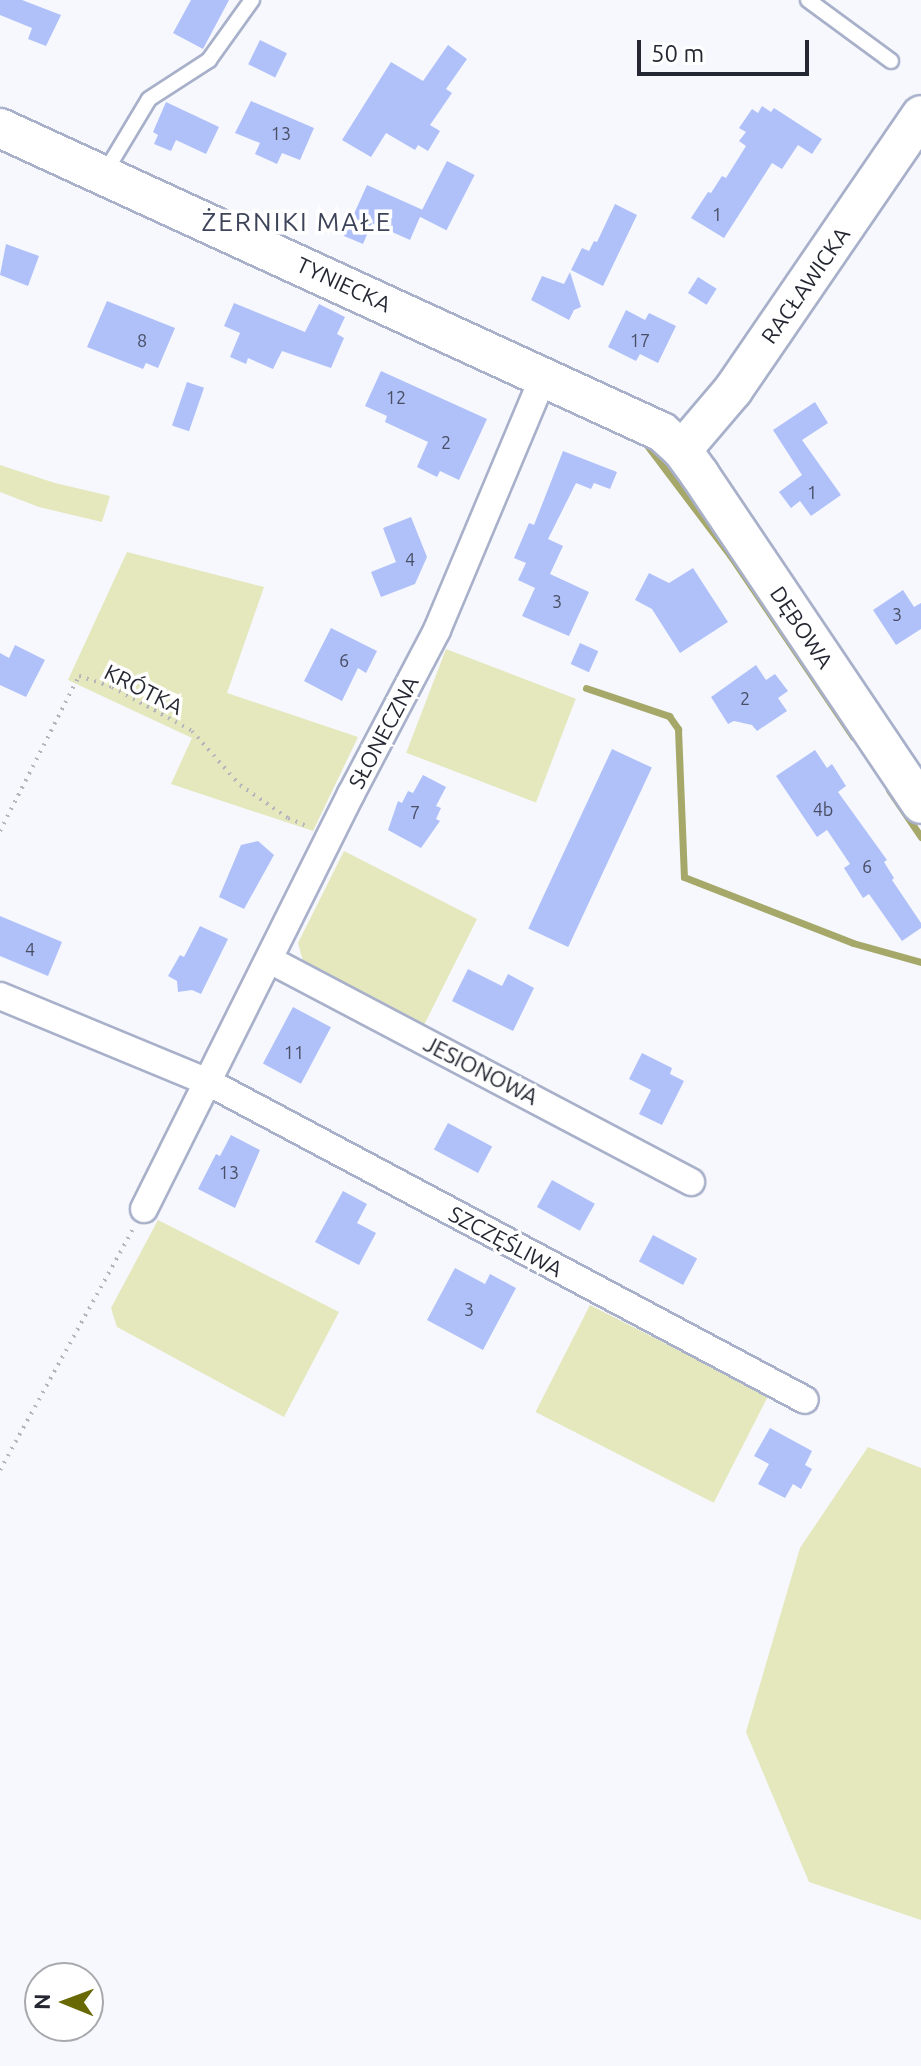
<!DOCTYPE html>
<html>
<head>
<meta charset="utf-8">
<style>
	body { margin:0 }
	#map { position:relative; width:921px; height:2066px; overflow:hidden; background:#f6f8fd; font-family:Ubuntu,sans-serif }
	div>[style] { position:absolute }
	.green>* { inset:0; background:#e5e7bd; transform-origin:0 0 }
	.stream>* { height:7px; margin:-3.5px; padding:0 3.5px; transform-origin:3.5px; border-radius:3.5px; background:#a6a86a }
	.building>* { inset:0; background:#b0c1fa; transform-origin:0 0 }
	.path>* { height:4px; margin-top:-2px; transform-origin:0; background:repeating-linear-gradient(90deg,#b4b6bc 0 2px,transparent 0 8px) }
	.roads { filter:drop-shadow(2px 0 #a8b0ca) drop-shadow(-2px 0 #a8b0ca) drop-shadow(0 2px #a8b0ca) drop-shadow(0 -2px #a8b0ca) }
	.lane>* { height:14px; margin:-7px; padding:0 7px; transform-origin:7px; border-radius:7px; background:#fff }
	.street>* { height:26px; margin:-13px; padding:0 13px; transform-origin:13px; border-radius:13px; background:#fff }
	.secondary>* { height:38px; margin:-19px; padding:0 19px; transform-origin:19px; border-radius:19px; background:#fff }
	span { translate:-50% -50%; white-space:nowrap; text-align:center; line-height:1.15; -webkit-text-stroke:7px #fff; paint-order:stroke }
	.number-label { font-size:18px; color:#484e64 }
	.number-label span { -webkit-text-stroke-width:0 }
	.street-label { font-size:22px; color:#252832 }
	.quarter-label { font-size:26px; color:#3d4459; letter-spacing:2px }
	.north { position:absolute; left:24px; top:1962px; width:80px; height:80px; box-sizing:border-box; background:#fff; border:2px solid #a8a9ad; border-radius:50%; rotate:271deg; font-size:22px; font-weight:700; line-height:32px; text-align:center; color:#252832 }
	.north::after { content:''; display:block; margin:auto; width:28px; height:36px; background:#686804; clip-path:polygon(50% 0,100% 100%,50% 72%,0 100%) }
	.scale { position:absolute; left:637px; top:40px; width:172px; height:36px; box-sizing:border-box; border:4px solid #252832; border-top:0; padding-left:10px; font-size:24px; line-height:28px; white-space:nowrap; color:#252832; -webkit-text-stroke:6px #fff; paint-order:stroke }
</style>
</head>
<body>
<div id="map">
	<div class="green">
		<div style="clip-path:polygon(0 465px,55px 483px,110px 496px,102px 522px,39px 507px,0 492px)"></div>
		<div style="clip-path:polygon(127px 552px,264px 587px,227px 693px,358px 737px,313px 831px,171px 784px,192px 738px,68px 680px)"></div>
		<div style="left:446px;top:649px;width:139px;height:111px;rotate:21deg"></div>
		<div style="clip-path:polygon(344px 851px,477px 919px,424px 1025px,303px 961px,298px 943px)"></div>
		<div style="clip-path:polygon(158px 1220px,339px 1312px,284px 1417px,117px 1327px,111px 1308px)"></div>
		<div style="left:590px;top:1305px;width:200px;height:120px;rotate:27deg"></div>
		<div style="clip-path:polygon(868px 1447px,921px 1468px,921px 1920px,809px 1882px,746px 1732px,800px 1548px)"></div>
	</div>
	<div class="stream">
		<div style="left:643px;top:440px;width:144px;rotate:52.9deg"></div>
		<div style="left:730px;top:555px;width:220px;rotate:55.9deg"></div>
		<div style="left:586px;top:688px;width:88px;rotate:18.6deg"></div>
		<div style="left:669px;top:716px;width:16px;rotate:55deg"></div>
		<div style="left:678px;top:729px;width:148px;rotate:87.7deg"></div>
		<div style="left:684px;top:877px;width:181px;rotate:21.3deg"></div>
		<div style="left:853px;top:943px;width:71px;rotate:15.6deg"></div>
		<div style="left:889px;top:790px;width:57px;rotate:55.8deg"></div>
	</div>
	<div class="building">
		<div style="clip-path:polygon(0 0,22px 0,61px 15px,46px 46px,28px 39px,32px 28px,0 15px)"></div>
		<div style="clip-path:polygon(191px 0,229px 0,203px 49px,173px 33px)"></div>
		<div style="left:260px;top:40px;width:30px;height:27px;rotate:26deg"></div>
		<div style="clip-path:polygon(448px 45px,467px 59px,446px 89px,452px 93px,430px 125px,440px 131px,428px 151px,418px 145px,415px 150px,386px 133px,371px 157px,342px 140px,391px 62px,423px 81px)"></div>
		<div style="clip-path:polygon(251px 101px,314px 128px,300px 160px,282px 153px,277px 164px,255px 154px,260px 143px,235px 133px)"></div>
		<div style="clip-path:polygon(166px 102px,219px 127px,206px 154px,176px 140px,171px 151px,154px 144px,158px 135px,153px 132px)"></div>
		<div style="clip-path:polygon(762px 106px,771px 112px,774px 108px,822px 139px,812px 154px,798px 145px,782px 169px,772px 163px,724px 238px,691px 218px,708px 192px,711px 193px,722px 176px,726px 178px,746px 146px,739px 141px,746px 132px,739px 128px,752px 109px,758px 113px)"></div>
		<div style="left:447px;top:161px;width:31px;height:62px;rotate:27deg"></div>
		<div style="clip-path:polygon(367px 185px,423px 210px,410px 240px,372px 223px,363px 244px,344px 236px)"></div>
		<div style="clip-path:polygon(615px 204px,637px 215px,603px 286px,571px 270px,582px 248px,589px 251px,594px 241px,597px 242px)"></div>
		<div style="clip-path:polygon(6px 244px,39px 256px,28px 286px,0 275px)"></div>
		<div style="clip-path:polygon(570px 272px,581px 307px,574px 310px,569px 320px,531px 300px,542px 276px,564px 284px)"></div>
		<div style="left:698px;top:277px;width:22px;height:19px;rotate:32deg"></div>
		<div style="clip-path:polygon(107px 301px,175px 328px,158px 368px,146px 363px,143px 369px,87px 347px)"></div>
		<div style="clip-path:polygon(234px 303px,305px 332px,319px 304px,345px 317px,337px 334px,344px 338px,331px 368px,282px 351px,273px 369px,248px 358px,246px 364px,230px 357px,240px 333px,224px 326px)"></div>
		<div style="clip-path:polygon(626px 310px,645px 320px,649px 313px,676px 326px,658px 363px,640px 354px,636px 361px,608px 347px)"></div>
		<div style="clip-path:polygon(381px 371px,487px 419px,459px 480px,440px 471px,437px 477px,417px 467px,428px 442px,385px 422px,387px 416px,365px 406px)"></div>
		<div style="left:187px;top:382px;width:18px;height:46px;rotate:19deg"></div>
		<div style="clip-path:polygon(815px 402px,828px 423px,802px 440px,841px 495px,811px 516px,800px 501px,791px 508px,779px 492px,802px 475px,773px 430px)"></div>
		<div style="clip-path:polygon(563px 451px,617px 472px,610px 489px,594px 483px,591px 489px,576px 483px,548px 539px,563px 546px,550px 574px,589px 592px,569px 636px,522px 616px,535px 588px,518px 580px,526px 563px,514px 558px,529px 523px,534px 525px)"></div>
		<div style="clip-path:polygon(411px 517px,427px 557px,415px 584px,381px 597px,371px 572px,396px 562px,383px 528px)"></div>
		<div style="clip-path:polygon(693px 568px,728px 622px,680px 653px,652px 609px,635px 600px,649px 573px,669px 583px)"></div>
		<div style="clip-path:polygon(903px 590px,914px 607px,921px 603px,921px 629px,896px 645px,873px 610px)"></div>
		<div style="clip-path:polygon(331px 628px,377px 651px,366px 673px,358px 668px,342px 701px,304px 681px)"></div>
		<div style="left:580px;top:643px;width:20px;height:23px;rotate:24deg"></div>
		<div style="clip-path:polygon(15px 645px,45px 660px,26px 697px,0 685px,0 653px,9px 658px)"></div>
		<div style="clip-path:polygon(756px 665px,766px 680px,775px 674px,788px 691px,778px 698px,787px 711px,757px 731px,752px 725px,734px 721px,728px 724px,711px 697px)"></div>
		<div style="left:612px;top:749px;width:44px;height:198px;rotate:25deg"></div>
		<div style="clip-path:polygon(815px 750px,827px 768px,832px 764px,846px 786px,838px 792px,887px 860px,884px 862px,894px 878px,892px 880px,921px 923px,921px 928px,902px 941px,869px 894px,863px 898px,844px 868px,850px 864px,827px 830px,817px 837px,776px 776px)"></div>
		<div style="clip-path:polygon(423px 775px,446px 787px,436px 806px,441px 808px,436px 819px,440px 821px,421px 848px,388px 830px,398px 801px,402px 803px,408px 791px,413px 793px)"></div>
		<div style="clip-path:polygon(258px 841px,274px 855px,244px 909px,219px 897px,241px 845px)"></div>
		<div style="clip-path:polygon(0 916px,62px 942px,48px 976px,0 956px)"></div>
		<div style="clip-path:polygon(200px 926px,228px 939px,201px 994px,192px 990px,178px 992px,177px 981px,168px 976px,180px 955px,184px 957px)"></div>
		<div style="clip-path:polygon(468px 969px,502px 986px,508px 974px,534px 988px,513px 1031px,452px 1001px)"></div>
		<div style="left:293px;top:1007px;width:43px;height:64px;rotate:28deg"></div>
		<div style="clip-path:polygon(642px 1053px,672px 1068px,670px 1074px,684px 1081px,662px 1125px,639px 1114px,651px 1090px,629px 1079px)"></div>
		<div style="left:448px;top:1123px;width:50px;height:30px;rotate:28deg"></div>
		<div style="clip-path:polygon(231px 1135px,260px 1150px,235px 1208px,198px 1189px,216px 1154px,220px 1156px)"></div>
		<div style="left:552px;top:1180px;width:49px;height:31px;rotate:29deg"></div>
		<div style="clip-path:polygon(343px 1191px,367px 1204px,357px 1223px,376px 1233px,359px 1265px,315px 1242px)"></div>
		<div style="left:653px;top:1235px;width:50px;height:30px;rotate:28deg"></div>
		<div style="clip-path:polygon(455px 1268px,485px 1284px,490px 1274px,516px 1288px,483px 1350px,427px 1320px)"></div>
		<div style="clip-path:polygon(770px 1428px,812px 1451px,805px 1465px,812px 1469px,801px 1489px,793px 1484px,785px 1498px,758px 1484px,769px 1464px,754px 1456px)"></div>
	</div>
	<div class="path">
		<div style="left:0;top:831px;width:174px;rotate:-63deg"></div>
		<div style="left:79px;top:676px;width:35px;rotate:18deg"></div>
		<div style="left:112px;top:687px;width:91px;rotate:28.8deg"></div>
		<div style="left:192px;top:731px;width:72px;rotate:48.4deg"></div>
		<div style="left:240px;top:785px;width:58px;rotate:34.5deg"></div>
		<div style="left:288px;top:818px;width:23px;rotate:23deg"></div>
		<div style="left:0;top:1470px;width:275px;rotate:-61.1deg"></div>
	</div>
	<div class="roads">
		<div class="lane">
			<div style="left:808px;top:0;width:103px;rotate:36.3deg"></div>
			<div style="left:104px;top:174px;width:87px;rotate:-59deg"></div>
			<div style="left:149px;top:99px;width:72px;rotate:-33deg"></div>
			<div style="left:209px;top:60px;width:74px;rotate:-54.4deg"></div>
		</div>
		<div class="street">
			<div style="left:270px;top:960px;width:476px;rotate:27.8deg"></div>
			<div style="left:0;top:996px;width:225px;rotate:22.5deg"></div>
			<div style="left:208px;top:1082px;width:676px;rotate:28.04deg"></div>
			<div style="left:144px;top:1209px;width:464px;rotate:-63.5deg"></div>
			<div style="left:351px;top:794px;width:185px;rotate:-62.3deg"></div>
			<div style="left:437px;top:630px;width:276px;rotate:-67.2deg"></div>
		</div>
		<div class="secondary">
			<div style="left:0;top:128px;width:728px;rotate:24.67deg"></div>
			<div style="left:662px;top:432px;width:27px;rotate:42deg"></div>
			<div style="left:682px;top:450px;width:31px;rotate:54deg"></div>
			<div style="left:700px;top:475px;width:396px;rotate:56.1deg"></div>
			<div style="left:682px;top:450px;width:79px;rotate:-49.6deg"></div>
			<div style="left:733px;top:390px;width:333px;rotate:-55.6deg"></div>
		</div>
	</div>
	<div class="number-label">
		<span style="left:281px;top:133px">13</span>
		<span style="left:717px;top:214px">1</span>
		<span style="left:142px;top:340px">8</span>
		<span style="left:640px;top:340px">17</span>
		<span style="left:396px;top:397px">12</span>
		<span style="left:446px;top:442px">2</span>
		<span style="left:812px;top:492px">1</span>
		<span style="left:410px;top:559px">4</span>
		<span style="left:557px;top:601px">3</span>
		<span style="left:897px;top:614px">3</span>
		<span style="left:344px;top:660px">6</span>
		<span style="left:745px;top:698px">2</span>
		<span style="left:823px;top:809px">4b</span>
		<span style="left:415px;top:812px">7</span>
		<span style="left:867px;top:866px">6</span>
		<span style="left:30px;top:949px">4</span>
		<span style="left:294px;top:1052px">11</span>
		<span style="left:229px;top:1172px">13</span>
		<span style="left:469px;top:1309px">3</span>
	</div>
	<div class="street-label">
		<span style="left:344px;top:284px;rotate:25deg">TYNIECKA</span>
		<span style="left:805px;top:285px;rotate:-55deg">RACŁAWICKA</span>
		<span style="left:802px;top:627px;rotate:56deg">DĘBOWA</span>
		<span style="left:144px;top:689px;rotate:27deg">KRÓTKA</span>
		<span style="left:383px;top:732px;rotate:-62deg">SŁONECZNA</span>
		<span style="left:481px;top:1070px;rotate:27deg">JESIONOWA</span>
		<span style="left:506px;top:1241px;rotate:28deg">SZCZĘŚLIWA</span>
	</div>
	<div class="quarter-label">
		<span style="left:297px;top:222px">ŻERNIKI MAŁE</span>
	</div>
	<div class="north">N</div>
	<div class="scale">50 m</div>
</div>
</body>
</html>
